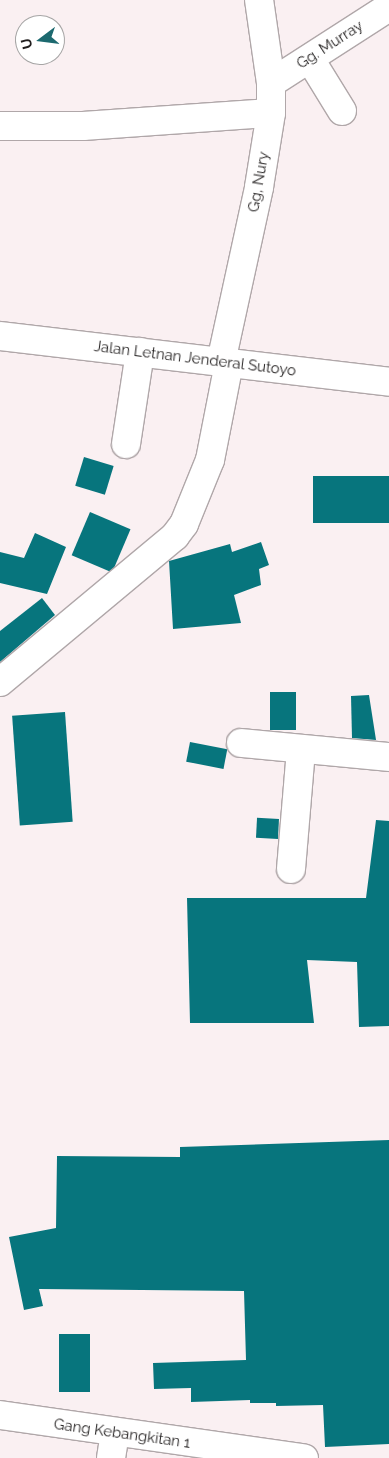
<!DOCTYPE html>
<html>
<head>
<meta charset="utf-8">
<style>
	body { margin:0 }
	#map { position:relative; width:389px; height:1458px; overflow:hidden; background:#faf0f2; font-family:Raleway,sans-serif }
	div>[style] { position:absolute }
	.building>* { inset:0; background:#07757d; transform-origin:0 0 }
	.roads { filter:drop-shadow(1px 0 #b0a7a9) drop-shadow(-1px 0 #b0a7a9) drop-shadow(0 1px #b0a7a9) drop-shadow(0 -1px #b0a7a9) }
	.street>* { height:28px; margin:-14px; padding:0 14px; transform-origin:14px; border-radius:14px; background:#fff }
	.secondary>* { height:28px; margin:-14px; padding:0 14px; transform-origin:14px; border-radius:14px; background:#fff }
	span { translate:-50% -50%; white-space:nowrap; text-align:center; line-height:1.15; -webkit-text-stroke:4px #fff; paint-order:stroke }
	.street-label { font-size:15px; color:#211e1e }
	.north { position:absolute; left:15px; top:15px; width:50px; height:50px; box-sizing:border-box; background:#fff; border:1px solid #a6a5a5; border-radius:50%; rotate:255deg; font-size:14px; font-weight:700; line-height:20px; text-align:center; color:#211e1e }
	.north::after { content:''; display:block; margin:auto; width:18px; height:22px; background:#1c696f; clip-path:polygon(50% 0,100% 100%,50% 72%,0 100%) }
</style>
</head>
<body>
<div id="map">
	<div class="building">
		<div style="left:84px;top:457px;width:31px;height:30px;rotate:17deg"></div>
		<div style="left:389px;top:476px;width:47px;height:76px;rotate:90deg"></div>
		<div style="left:90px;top:512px;width:44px;height:47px;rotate:23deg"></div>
		<div style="clip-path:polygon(35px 533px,66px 547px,47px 594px,0 583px,0 552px,24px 558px)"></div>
		<div style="clip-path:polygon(261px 542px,269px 565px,259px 569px,261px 585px,234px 595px,241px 623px,173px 629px,169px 561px,230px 544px,232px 552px)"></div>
		<div style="clip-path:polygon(42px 598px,55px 615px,0 662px,0 631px)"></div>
		<div style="left:270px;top:692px;width:26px;height:38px"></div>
		<div style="clip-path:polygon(369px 695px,376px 740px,352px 738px,351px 696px)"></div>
		<div style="left:65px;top:712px;width:110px;height:53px;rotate:86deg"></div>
		<div style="left:190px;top:742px;width:38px;height:20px;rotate:11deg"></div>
		<div style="left:279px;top:819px;width:20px;height:22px;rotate:93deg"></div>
		<div style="clip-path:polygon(376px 820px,389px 821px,389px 1026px,359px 1027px,357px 962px,307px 960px,314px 1023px,190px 1023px,187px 898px,366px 898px)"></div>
		<div style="clip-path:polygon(389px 1140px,389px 1444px,325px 1447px,323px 1405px,276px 1406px,276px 1403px,250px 1403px,250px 1400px,191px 1402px,191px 1388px,154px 1389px,153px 1363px,246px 1360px,244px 1291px,39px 1289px,43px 1306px,24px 1310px,9px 1237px,56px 1228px,57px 1156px,180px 1157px,180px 1147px)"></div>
		<div style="left:59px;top:1334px;width:31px;height:58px"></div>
	</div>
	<div class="roads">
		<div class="street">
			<div style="left:310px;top:59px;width:61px;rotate:58.4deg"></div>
			<div style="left:271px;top:83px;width:140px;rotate:-32.8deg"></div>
			<div style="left:0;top:126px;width:83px"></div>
			<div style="left:83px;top:126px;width:188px;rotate:-4deg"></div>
			<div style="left:221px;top:362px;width:179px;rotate:-77.7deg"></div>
			<div style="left:259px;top:187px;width:75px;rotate:-80.8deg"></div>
			<div style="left:271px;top:113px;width:30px;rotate:-90deg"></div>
			<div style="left:271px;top:83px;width:84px;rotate:-98.2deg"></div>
			<div style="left:126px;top:444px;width:93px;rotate:-81.3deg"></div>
			<div style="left:0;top:682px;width:228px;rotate:-39.8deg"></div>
			<div style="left:175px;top:536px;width:15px;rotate:-53deg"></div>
			<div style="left:184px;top:524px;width:69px;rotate:-67.9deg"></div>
			<div style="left:210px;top:460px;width:99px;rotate:-78.9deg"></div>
			<div style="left:241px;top:743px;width:149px;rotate:5.4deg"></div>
			<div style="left:291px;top:869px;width:120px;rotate:-85.2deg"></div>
			<div style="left:0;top:1415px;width:307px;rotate:8.1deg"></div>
			<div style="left:111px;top:1458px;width:25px;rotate:-81deg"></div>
		</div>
		<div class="secondary">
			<div style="left:0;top:336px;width:392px;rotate:6.7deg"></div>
		</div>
	</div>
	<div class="street-label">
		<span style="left:330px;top:45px;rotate:-33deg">Gg. Murray</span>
		<span style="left:259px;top:182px;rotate:-80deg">Gg, Nury</span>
		<span style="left:195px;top:359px;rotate:7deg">Jalan Letnan Jenderal Sutoyo</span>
		<span style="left:122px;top:1434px;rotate:8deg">Gang Kebangkitan 1</span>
	</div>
	<div class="north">U</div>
</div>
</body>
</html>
